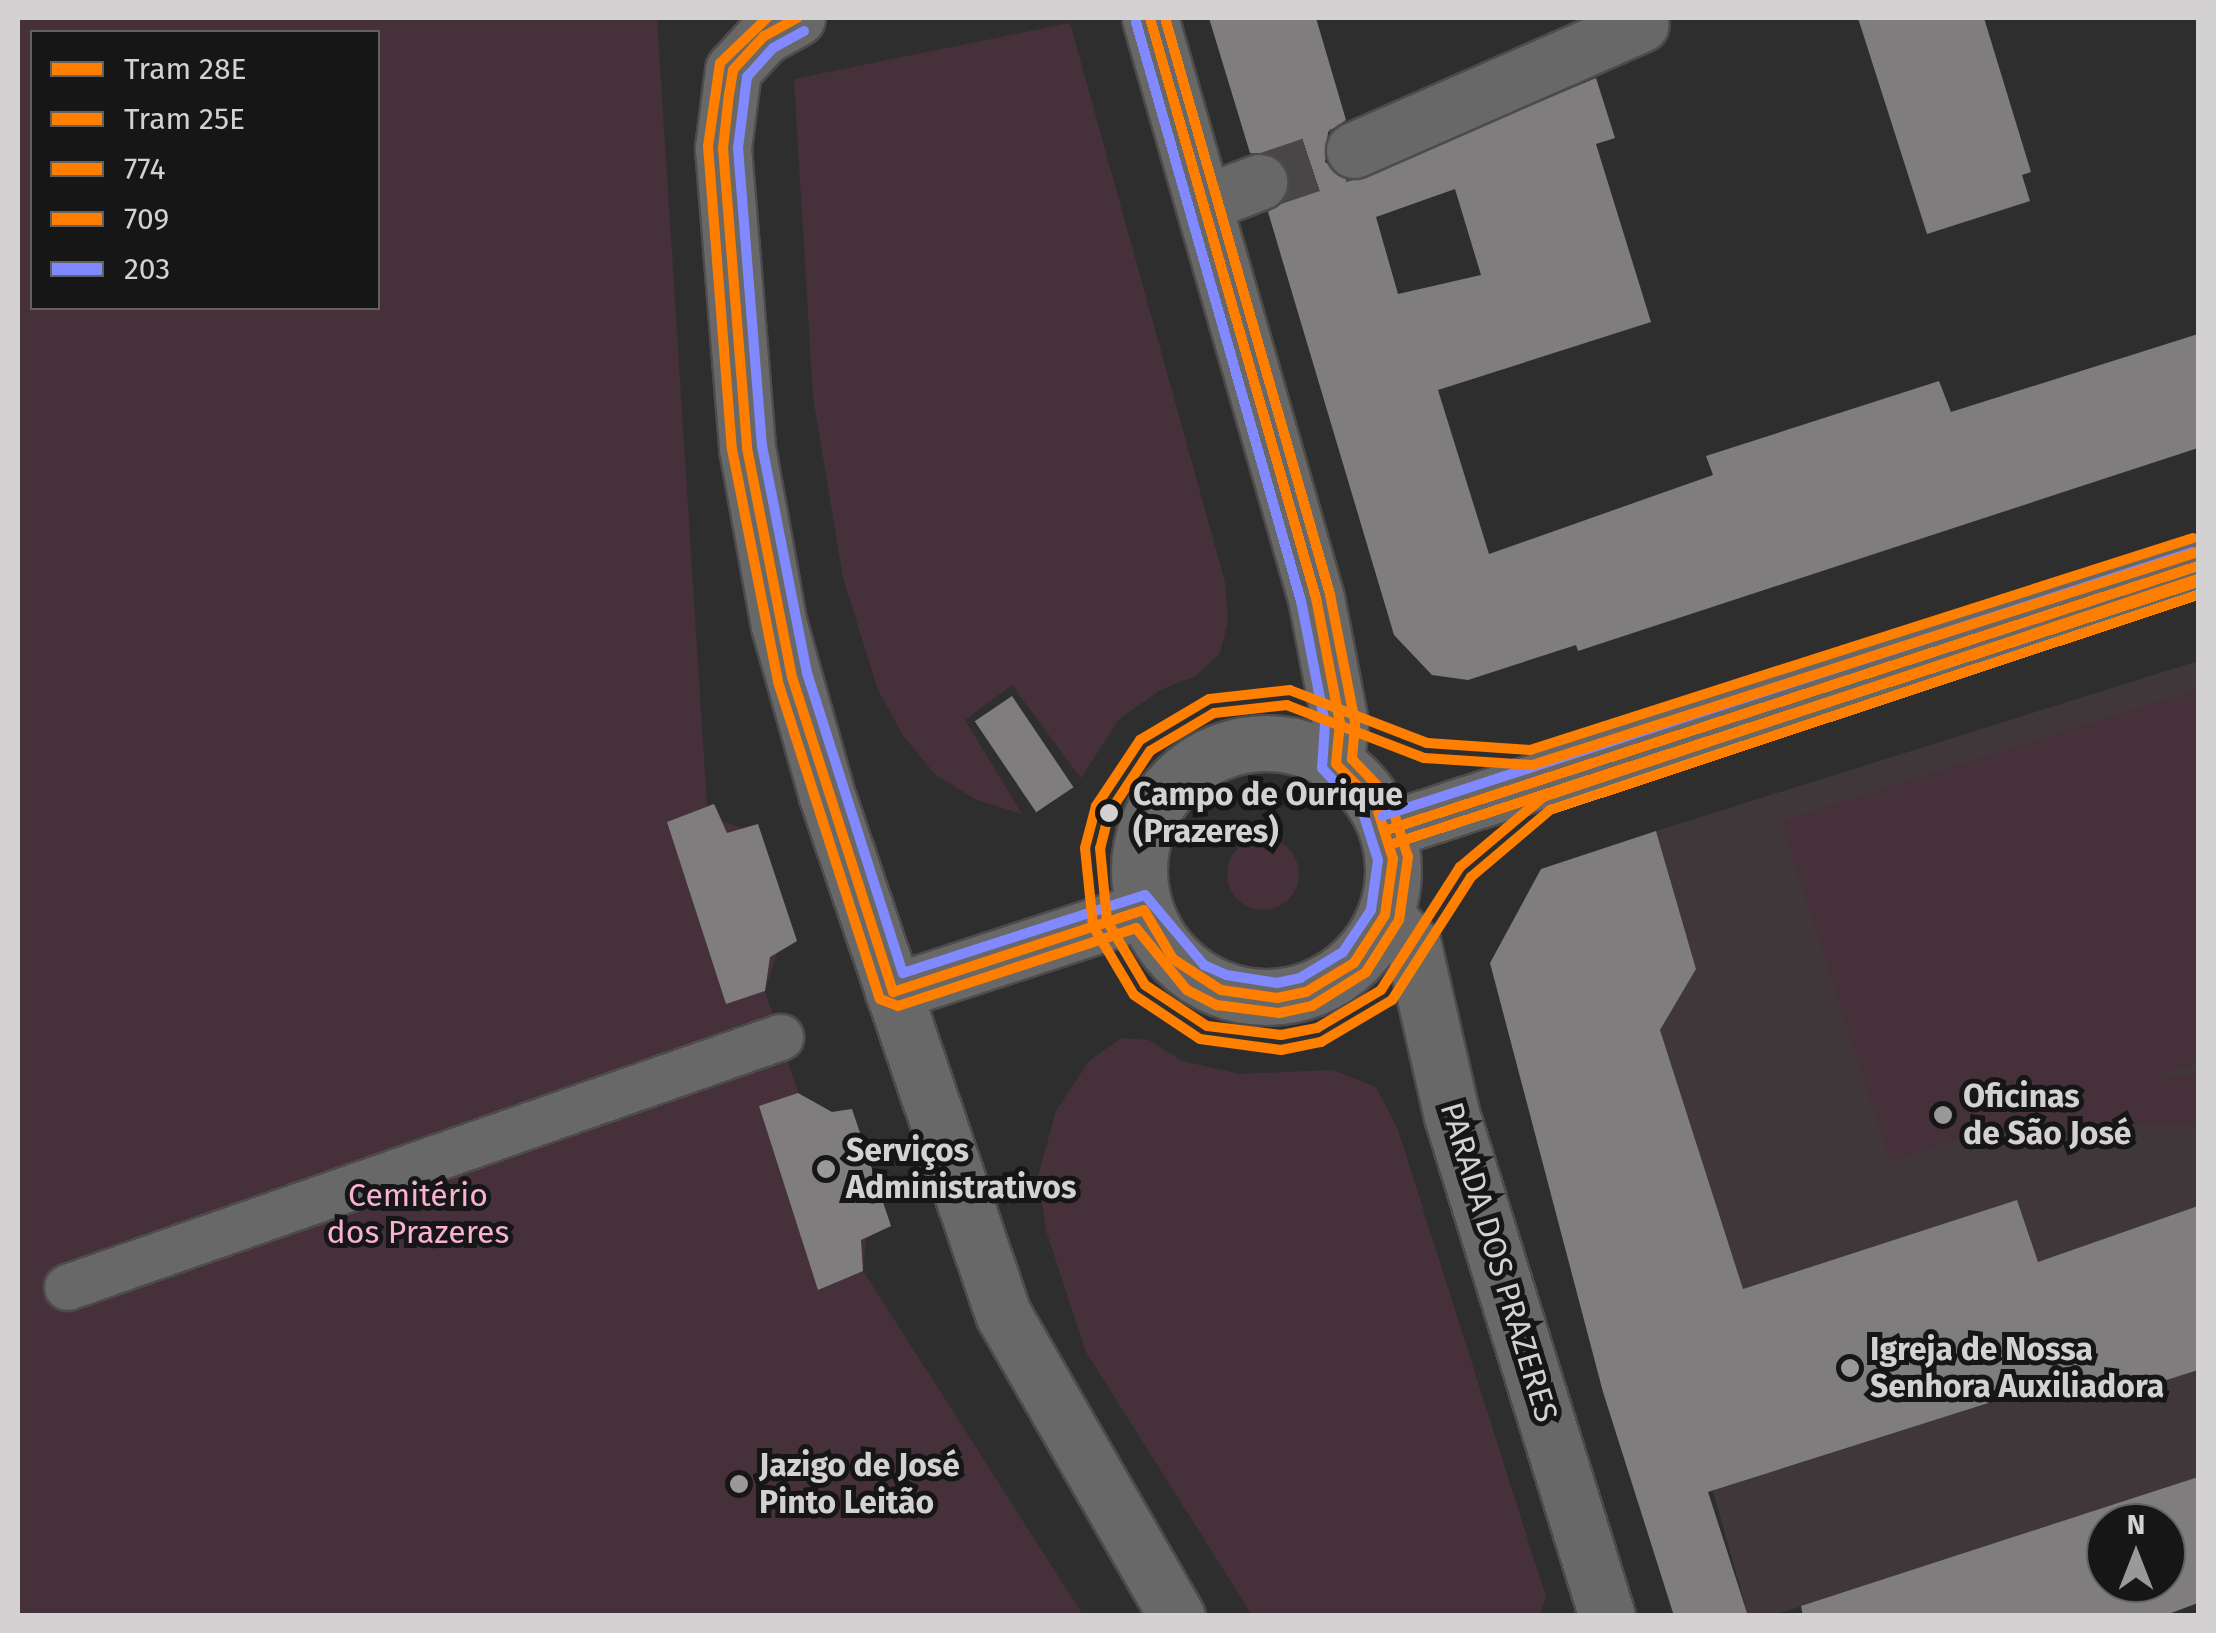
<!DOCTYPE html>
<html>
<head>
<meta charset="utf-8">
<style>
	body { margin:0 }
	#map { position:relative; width:2216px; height:1633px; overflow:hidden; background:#2f2e2f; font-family:"Fira Sans",sans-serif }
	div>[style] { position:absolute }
	.built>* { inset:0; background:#3f373a }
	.green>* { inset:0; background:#46313b; transform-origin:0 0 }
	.round { border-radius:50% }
	.building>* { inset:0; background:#7f7d7e; transform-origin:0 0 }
	.minor-tunnel>* { height:55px; margin-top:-27.5px; transform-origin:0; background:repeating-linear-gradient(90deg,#484647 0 55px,transparent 0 83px) }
	.roads { filter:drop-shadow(2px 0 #4d4b4c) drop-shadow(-2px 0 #4d4b4c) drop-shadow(0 2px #4d4b4c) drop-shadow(0 -2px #4d4b4c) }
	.pedestrian>* { height:45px; margin:-22.5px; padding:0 22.5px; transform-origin:22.5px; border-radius:22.5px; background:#696868 }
	.minor>* { height:55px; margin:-27.5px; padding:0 27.5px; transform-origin:27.5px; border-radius:27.5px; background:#696868 }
	.tertiary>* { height:55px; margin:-27.5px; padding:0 27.5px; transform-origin:27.5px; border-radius:27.5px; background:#696868 }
	.tertiary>.ring { margin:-27.5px; padding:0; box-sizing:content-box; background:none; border:55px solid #696868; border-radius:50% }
	.bus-1>* { height:10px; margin:-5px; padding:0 5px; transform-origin:5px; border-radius:5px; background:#ff7e00 }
	.bus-2>* { height:10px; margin:-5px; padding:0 5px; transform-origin:5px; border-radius:5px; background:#ff7e00 }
	.bus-3>* { height:10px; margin:-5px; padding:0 5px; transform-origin:5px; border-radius:5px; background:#8089ff }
	.tram-1>* { height:10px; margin:-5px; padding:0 5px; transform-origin:5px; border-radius:5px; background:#ff7e00 }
	.tram-2>* { height:10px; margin:-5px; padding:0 5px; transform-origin:5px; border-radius:5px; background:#ff7f00 }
	.dots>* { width:28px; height:28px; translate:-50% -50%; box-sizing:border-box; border:5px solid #171617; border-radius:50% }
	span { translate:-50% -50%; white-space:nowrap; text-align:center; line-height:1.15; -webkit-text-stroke:10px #171617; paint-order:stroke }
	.stop-label { font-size:32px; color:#d3d1d2; font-weight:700 }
	.left { translate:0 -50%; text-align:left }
	.poi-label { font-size:32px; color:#d3d1d2; font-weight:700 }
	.park-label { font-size:32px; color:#f8b1d3 }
	.street-label { font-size:32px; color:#d3d1d2 }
	.frame { position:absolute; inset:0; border:20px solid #d3d1d2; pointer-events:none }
	.legend { position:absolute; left:30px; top:30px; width:350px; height:280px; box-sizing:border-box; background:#171617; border:2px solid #626162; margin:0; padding:12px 18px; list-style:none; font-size:30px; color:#d3d1d2 }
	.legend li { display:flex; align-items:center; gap:20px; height:50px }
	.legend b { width:50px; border:2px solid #626162 }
	.north { position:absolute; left:2086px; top:1503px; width:100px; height:100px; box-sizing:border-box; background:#171617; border:2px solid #626162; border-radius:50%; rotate:0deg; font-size:28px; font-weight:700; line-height:40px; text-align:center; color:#d3d1d2 }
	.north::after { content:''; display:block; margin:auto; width:35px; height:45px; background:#9a9899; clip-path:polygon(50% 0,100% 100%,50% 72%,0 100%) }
</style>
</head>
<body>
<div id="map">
	<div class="built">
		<div style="clip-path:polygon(2198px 661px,2198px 1477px,1774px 1615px,1748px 1615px,1713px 1491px,2075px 1375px,2017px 1201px,1743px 1289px,1660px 1030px,1696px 969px,1656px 831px)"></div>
	</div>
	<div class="green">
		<div style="clip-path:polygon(evenodd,18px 18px,657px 18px,707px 806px,714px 804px,723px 822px,743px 828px,758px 824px,797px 941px,777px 953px,765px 991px,798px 1093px,832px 1112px,852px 1109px,891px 1226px,866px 1238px,863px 1271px,1083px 1615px,18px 1615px,18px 18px,32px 32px,378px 32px,378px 308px,32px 308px,32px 32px)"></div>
		<div style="clip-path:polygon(1070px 23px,1225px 582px,1228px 621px,1220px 653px,1196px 676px,1162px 689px,1119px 719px,1081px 778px,1012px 685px,965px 720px,1022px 814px,977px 800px,936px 775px,904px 737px,878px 690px,843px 578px,813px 397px,794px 79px)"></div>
		<div style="clip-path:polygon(2198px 689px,2198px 1063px,1890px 1161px,1781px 821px)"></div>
		<div class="round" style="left:1227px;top:838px;width:72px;height:72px"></div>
		<div style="clip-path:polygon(1121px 1038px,1149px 1040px,1182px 1061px,1239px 1074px,1332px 1070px,1376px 1087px,1398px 1130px,1546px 1597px,1540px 1615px,1252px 1615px,1086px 1352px,1046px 1230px,1038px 1176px,1056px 1111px,1089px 1061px)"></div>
		<div style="left:2198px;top:1076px;width:50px;height:301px;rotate:90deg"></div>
	</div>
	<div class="building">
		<div style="clip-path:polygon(evenodd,1209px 18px,1316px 18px,1346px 120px,1328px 132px,1325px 162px,1350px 181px,1596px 78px,1615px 138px,1596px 144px,1651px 322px,1438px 390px,1489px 554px,1713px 475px,1706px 456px,1939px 381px,1951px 412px,2198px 334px,2198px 448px,1578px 651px,1576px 645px,1468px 680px,1432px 675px,1394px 635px,1268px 212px,1284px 201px,1288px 172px,1278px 157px,1250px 153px,1209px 18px,1455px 189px,1481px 275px,1398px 294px,1376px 217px,1455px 189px)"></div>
		<div style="clip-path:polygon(1858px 18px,1984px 18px,2031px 172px,2022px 175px,2030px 201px,1927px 234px)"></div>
		<div style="left:1012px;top:696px;width:110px;height:45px;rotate:56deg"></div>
		<div style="clip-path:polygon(714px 804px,727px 833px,758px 824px,797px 941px,770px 957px,765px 991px,726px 1004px,667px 822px)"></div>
		<div style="clip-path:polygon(1656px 831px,1696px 969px,1660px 1030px,1743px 1289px,2017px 1200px,2038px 1262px,2198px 1206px,2198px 1370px,2094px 1403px,2083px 1373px,1708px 1492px,1748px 1616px,1674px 1616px,1603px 1392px,1490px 963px,1541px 869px)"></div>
		<div style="clip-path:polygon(798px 1093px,832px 1112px,852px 1109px,891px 1226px,861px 1240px,863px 1271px,818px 1290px,759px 1106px)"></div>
		<div style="clip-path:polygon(evenodd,2198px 1477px,2198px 1603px,2163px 1616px,1803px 1616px,1801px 1606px,2198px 1477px,2106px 1523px,2166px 1523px,2166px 1583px,2106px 1583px,2106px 1523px)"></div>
	</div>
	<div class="minor-tunnel">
		<div style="left:1259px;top:182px;width:100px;rotate:-18.6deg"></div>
	</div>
	<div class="roads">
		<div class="pedestrian">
			<div style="left:67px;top:1287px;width:756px;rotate:-19.32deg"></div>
		</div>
		<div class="minor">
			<div style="left:797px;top:18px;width:38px;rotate:151deg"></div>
			<div style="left:764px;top:36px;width:46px;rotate:132.4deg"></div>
			<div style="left:733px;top:70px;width:79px;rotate:97.3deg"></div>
			<div style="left:723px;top:148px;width:301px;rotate:85.4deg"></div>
			<div style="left:747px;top:448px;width:180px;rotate:79.8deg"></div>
			<div style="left:779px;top:625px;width:178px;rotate:74.3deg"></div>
			<div style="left:827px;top:796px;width:547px;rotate:71.23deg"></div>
			<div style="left:1003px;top:1314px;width:349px;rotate:60.1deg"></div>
			<div style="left:1150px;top:18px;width:603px;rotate:74.03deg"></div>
			<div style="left:1316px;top:598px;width:127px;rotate:79.1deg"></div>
			<div style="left:1340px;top:723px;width:41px;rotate:95.6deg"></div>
			<div style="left:1354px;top:150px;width:313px;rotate:-23.7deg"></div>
			<div style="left:1207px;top:202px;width:56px;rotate:-21deg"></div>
			<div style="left:1385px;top:915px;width:41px;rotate:47deg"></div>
			<div style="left:1413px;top:945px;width:175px;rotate:77.2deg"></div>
			<div style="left:1452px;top:1116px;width:523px;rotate:72.78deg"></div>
			<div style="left:893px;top:992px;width:264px;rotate:-18.1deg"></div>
		</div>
		<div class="tertiary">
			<div class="ring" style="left:1139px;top:743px;width:199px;height:199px"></div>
			<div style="left:1387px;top:830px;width:853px;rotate:-18.03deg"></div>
		</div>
	</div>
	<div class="bus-1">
		<div style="left:797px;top:18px;width:38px;rotate:151deg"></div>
		<div style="left:764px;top:36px;width:46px;rotate:132.4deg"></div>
		<div style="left:733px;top:70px;width:24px;rotate:99deg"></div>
		<div style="left:729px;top:94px;width:54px;rotate:96.3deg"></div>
		<div style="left:723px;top:148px;width:301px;rotate:85.4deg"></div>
		<div style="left:747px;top:448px;width:233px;rotate:78.9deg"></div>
		<div style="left:792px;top:677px;width:331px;rotate:72.2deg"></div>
		<div style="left:1150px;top:18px;width:603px;rotate:74.03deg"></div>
		<div style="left:1316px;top:598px;width:127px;rotate:79.1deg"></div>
		<div style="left:1340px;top:723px;width:41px;rotate:95.6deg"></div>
		<div style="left:1387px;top:830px;width:853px;rotate:-18.03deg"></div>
		<div style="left:1144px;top:910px;width:57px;rotate:59.4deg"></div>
		<div style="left:1173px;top:959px;width:57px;rotate:32.9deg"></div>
		<div style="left:1221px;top:990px;width:57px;rotate:8.1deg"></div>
		<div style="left:1277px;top:998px;width:30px;rotate:-12deg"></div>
		<div style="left:1306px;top:992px;width:56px;rotate:-31.1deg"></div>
		<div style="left:1354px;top:963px;width:57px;rotate:-57.1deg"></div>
		<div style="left:1385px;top:915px;width:57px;rotate:-81.9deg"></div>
		<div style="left:1393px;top:859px;width:57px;rotate:-107.5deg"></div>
		<div style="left:1376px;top:805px;width:56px;rotate:-134.3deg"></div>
		<div style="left:893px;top:992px;width:264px;rotate:-18.1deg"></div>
	</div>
	<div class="bus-2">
		<div style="left:767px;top:18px;width:65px;rotate:136.2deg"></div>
		<div style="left:720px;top:63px;width:84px;rotate:98.2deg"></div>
		<div style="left:708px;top:146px;width:304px;rotate:85.5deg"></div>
		<div style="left:732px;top:449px;width:237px;rotate:78.8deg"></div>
		<div style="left:778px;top:682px;width:333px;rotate:72.2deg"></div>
		<div style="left:880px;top:999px;width:19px;rotate:21deg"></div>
		<div style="left:898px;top:1006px;width:250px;rotate:-18.1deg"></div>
		<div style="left:1136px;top:928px;width:80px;rotate:50.6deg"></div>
		<div style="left:1187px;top:990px;width:34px;rotate:27deg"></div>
		<div style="left:1217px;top:1005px;width:63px;rotate:7.4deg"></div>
		<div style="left:1279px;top:1013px;width:34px;rotate:-12deg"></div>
		<div style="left:1312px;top:1006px;width:64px;rotate:-32.2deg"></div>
		<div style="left:1366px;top:972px;width:62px;rotate:-57.6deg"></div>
		<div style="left:1399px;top:920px;width:64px;rotate:-81.9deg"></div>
		<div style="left:1408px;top:857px;width:62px;rotate:-107.9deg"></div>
		<div style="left:1389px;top:798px;width:54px;rotate:-133.5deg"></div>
		<div style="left:1352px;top:759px;width:37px;rotate:-85deg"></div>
		<div style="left:1355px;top:722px;width:130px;rotate:-101.1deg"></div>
		<div style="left:1330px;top:594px;width:599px;rotate:-105.98deg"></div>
		<div style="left:1392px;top:844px;width:848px;rotate:-18.01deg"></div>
	</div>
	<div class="bus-3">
		<div style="left:804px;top:31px;width:35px;rotate:151deg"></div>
		<div style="left:773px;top:48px;width:39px;rotate:132deg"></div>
		<div style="left:747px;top:77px;width:72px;rotate:97.2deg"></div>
		<div style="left:738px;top:148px;width:299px;rotate:85.4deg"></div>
		<div style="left:762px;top:446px;width:231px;rotate:78.8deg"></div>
		<div style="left:807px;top:673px;width:315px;rotate:72.3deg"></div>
		<div style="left:903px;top:973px;width:254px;rotate:-17.9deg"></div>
		<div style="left:1145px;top:895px;width:92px;rotate:49.9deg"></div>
		<div style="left:1204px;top:965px;width:24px;rotate:24deg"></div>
		<div style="left:1226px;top:975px;width:52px;rotate:8.9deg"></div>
		<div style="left:1277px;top:983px;width:24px;rotate:-12deg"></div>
		<div style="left:1300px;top:978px;width:50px;rotate:-31.2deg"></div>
		<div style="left:1343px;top:952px;width:50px;rotate:-56.3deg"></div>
		<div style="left:1371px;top:910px;width:50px;rotate:-82deg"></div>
		<div style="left:1378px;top:860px;width:49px;rotate:-107.7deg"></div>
		<div style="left:1363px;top:813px;width:61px;rotate:-132.3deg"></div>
		<div style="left:1322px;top:768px;width:44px;rotate:-86.1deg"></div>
		<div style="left:1325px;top:724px;width:125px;rotate:-101deg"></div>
		<div style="left:1301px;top:601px;width:602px;rotate:-105.91deg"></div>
		<div style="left:1382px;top:816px;width:853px;rotate:-18.03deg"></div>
	</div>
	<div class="tram-1">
		<div style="left:2198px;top:552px;width:699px;rotate:162.26deg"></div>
		<div style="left:1532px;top:765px;width:108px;rotate:-176.3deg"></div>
		<div style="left:1424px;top:758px;width:147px;rotate:-158.9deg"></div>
		<div style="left:1287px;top:705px;width:73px;rotate:173.7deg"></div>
		<div style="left:1214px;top:713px;width:74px;rotate:149.3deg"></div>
		<div style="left:1150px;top:751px;width:74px;rotate:123.5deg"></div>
		<div style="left:1109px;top:813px;width:36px;rotate:104deg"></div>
		<div style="left:1100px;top:848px;width:73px;rotate:84.5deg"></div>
		<div style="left:1107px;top:921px;width:74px;rotate:59.3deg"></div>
		<div style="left:1145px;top:985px;width:74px;rotate:33.5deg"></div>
		<div style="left:1207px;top:1026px;width:75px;rotate:6.9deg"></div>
		<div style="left:1281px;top:1035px;width:37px;rotate:-11deg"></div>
		<div style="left:1317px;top:1028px;width:74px;rotate:-30.7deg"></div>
		<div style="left:1381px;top:990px;width:146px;rotate:-57.3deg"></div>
		<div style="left:1460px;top:867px;width:109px;rotate:-40.1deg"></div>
		<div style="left:1543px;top:797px;width:690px;rotate:-18.41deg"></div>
	</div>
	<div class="tram-2">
		<div style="left:2193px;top:538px;width:696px;rotate:162.27deg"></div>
		<div style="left:1530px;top:750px;width:103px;rotate:-176.1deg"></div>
		<div style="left:1427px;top:743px;width:147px;rotate:-158.9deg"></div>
		<div style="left:1290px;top:690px;width:81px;rotate:173.7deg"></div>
		<div style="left:1209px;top:699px;width:80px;rotate:149.3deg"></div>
		<div style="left:1140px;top:740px;width:79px;rotate:123.7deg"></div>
		<div style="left:1096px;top:806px;width:43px;rotate:104.7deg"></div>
		<div style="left:1085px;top:848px;width:78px;rotate:84.1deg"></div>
		<div style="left:1093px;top:926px;width:80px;rotate:59.3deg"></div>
		<div style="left:1134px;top:995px;width:79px;rotate:33.7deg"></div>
		<div style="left:1200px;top:1039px;width:82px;rotate:7.7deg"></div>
		<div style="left:1281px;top:1050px;width:41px;rotate:-11.3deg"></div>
		<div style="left:1321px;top:1042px;width:82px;rotate:-30.6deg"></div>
		<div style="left:1392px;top:1000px;width:146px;rotate:-57.3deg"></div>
		<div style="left:1471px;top:877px;width:104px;rotate:-40.3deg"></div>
		<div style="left:1550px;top:810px;width:683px;rotate:-18.36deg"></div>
	</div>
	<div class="dots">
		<div style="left:1109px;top:813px;background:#d3d1d2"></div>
		<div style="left:1943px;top:1115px;background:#9a9899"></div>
		<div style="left:826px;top:1169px;background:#9a9899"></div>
		<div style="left:1850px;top:1368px;background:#9a9899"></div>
		<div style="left:739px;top:1484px;background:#9a9899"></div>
	</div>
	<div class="stop-label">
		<span class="left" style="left:1133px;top:813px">Campo de Ourique<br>(Prazeres)</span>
	</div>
	<div class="poi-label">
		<span class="left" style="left:1963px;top:1115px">Oficinas<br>de São José</span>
		<span class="left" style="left:846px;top:1169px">Serviços<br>Administrativos</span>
		<span class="left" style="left:1870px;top:1368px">Igreja de Nossa<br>Senhora Auxiliadora</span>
		<span class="left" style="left:759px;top:1484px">Jazigo de José<br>Pinto Leitão</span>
	</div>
	<div class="park-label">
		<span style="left:418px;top:1214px">Cemitério<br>dos Prazeres</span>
	</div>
	<div class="street-label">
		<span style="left:1499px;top:1262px;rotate:73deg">PARADA DOS PRAZERES</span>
	</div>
	<div class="frame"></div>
	<ul class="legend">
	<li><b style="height:12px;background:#ff7e00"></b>Tram 28E</li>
	<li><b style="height:12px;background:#ff7f00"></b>Tram 25E</li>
	<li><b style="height:12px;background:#ff7e00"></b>774</li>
	<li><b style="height:12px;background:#ff7e00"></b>709</li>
	<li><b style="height:12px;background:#8089ff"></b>203</li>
	</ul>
	<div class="north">N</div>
</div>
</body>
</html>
